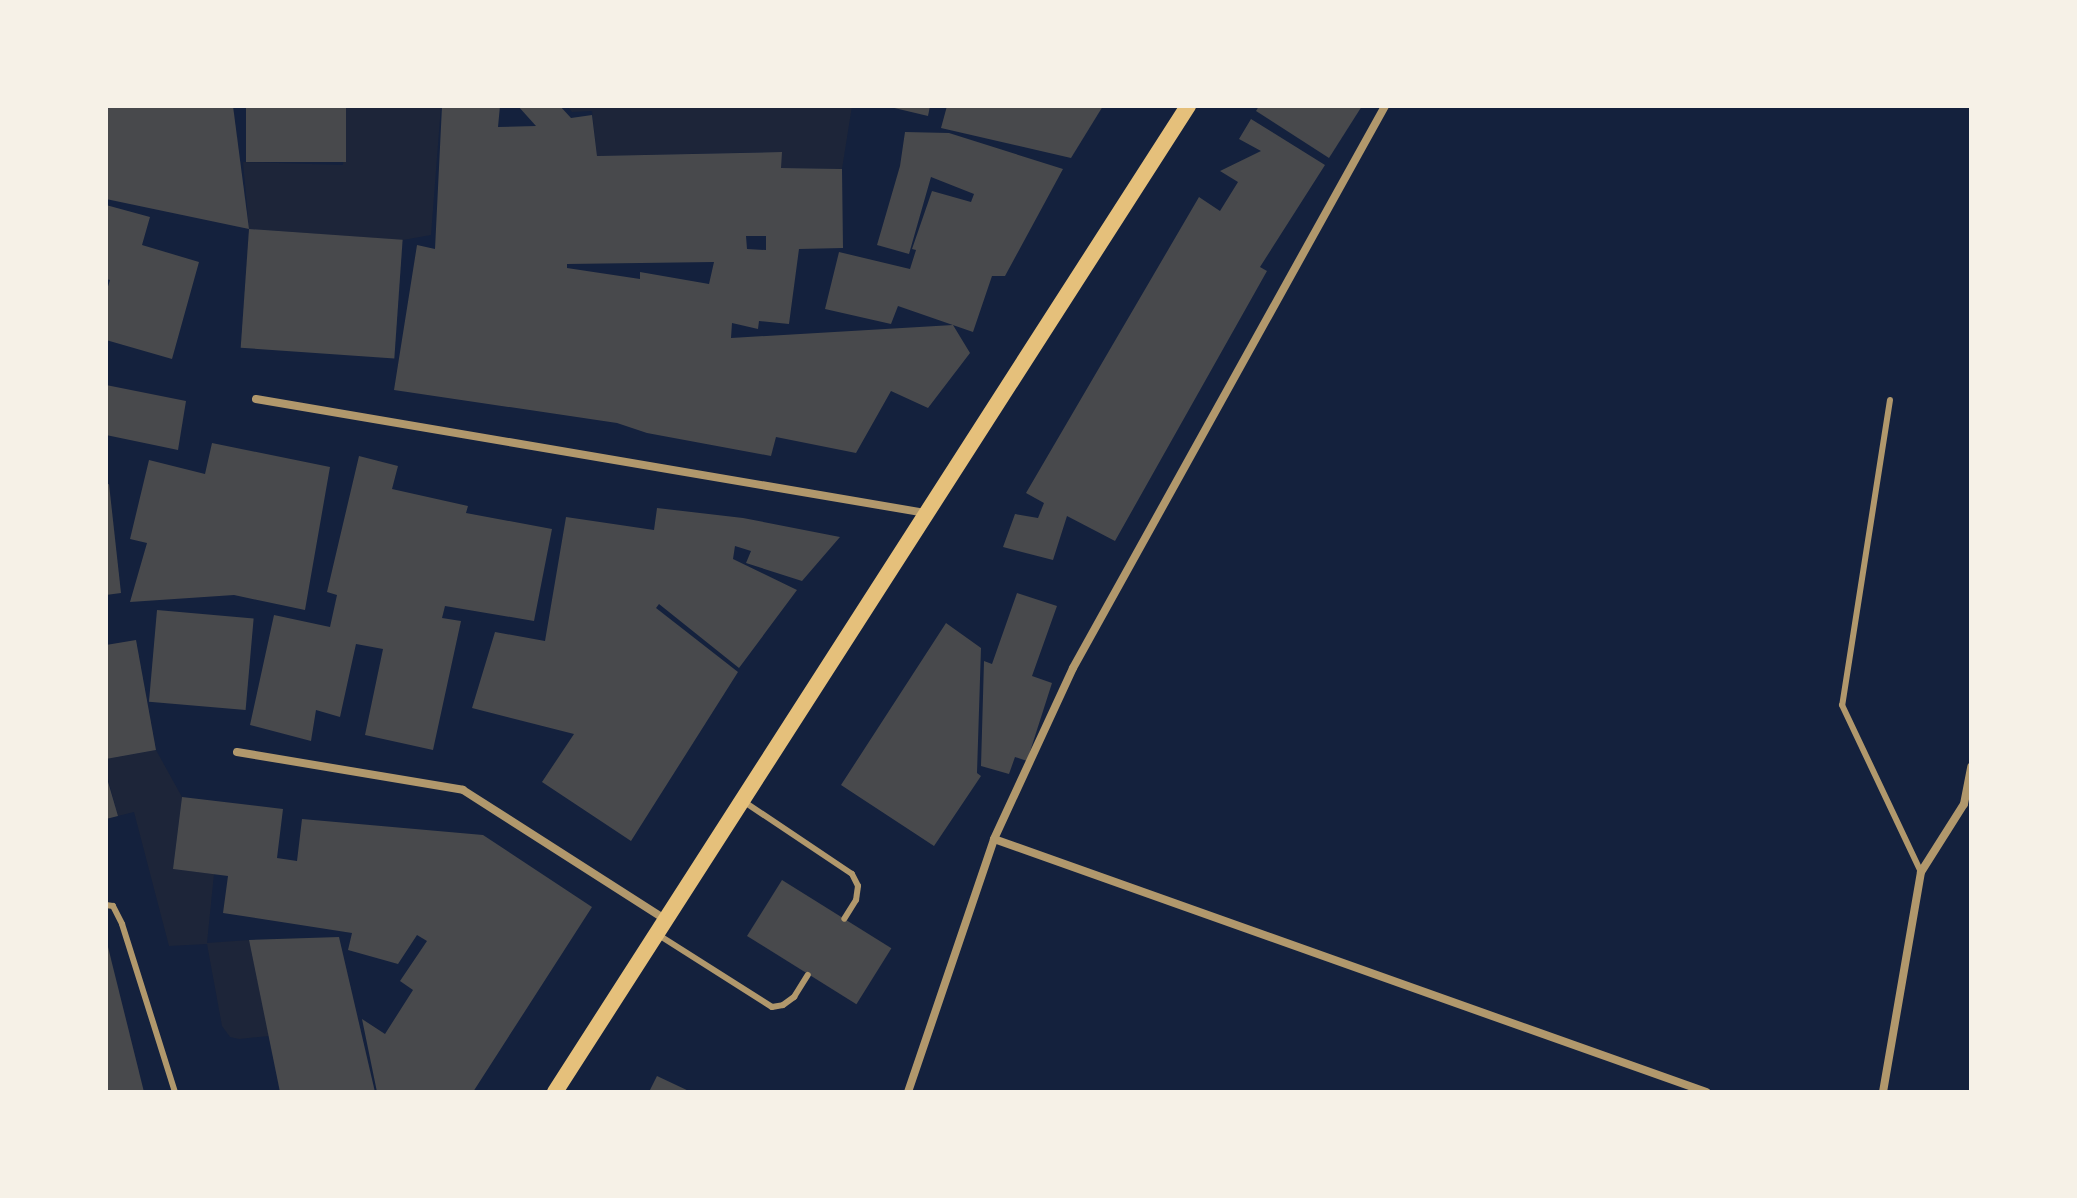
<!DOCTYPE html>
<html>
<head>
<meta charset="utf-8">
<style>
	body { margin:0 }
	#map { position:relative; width:2077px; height:1198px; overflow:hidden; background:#14213d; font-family:"Nunito Sans",sans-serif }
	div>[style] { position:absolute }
	.green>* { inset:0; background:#1d2539 }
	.building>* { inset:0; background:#48494c; transform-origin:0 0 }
	.service>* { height:6px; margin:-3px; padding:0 3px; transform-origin:3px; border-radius:3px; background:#b1986c }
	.minor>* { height:8px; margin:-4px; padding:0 4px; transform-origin:4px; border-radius:4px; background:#b1986c }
	.secondary>* { height:16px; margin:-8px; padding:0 8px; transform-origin:8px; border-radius:8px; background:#e5c07b }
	span { translate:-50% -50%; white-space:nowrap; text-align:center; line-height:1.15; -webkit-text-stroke:6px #f6f1e7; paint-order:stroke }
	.frame { position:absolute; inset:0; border:108px solid #f6f1e7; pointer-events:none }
</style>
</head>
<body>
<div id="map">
	<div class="green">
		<div style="clip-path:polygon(346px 106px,441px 106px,431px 235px,403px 240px,249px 229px,243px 162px,343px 165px)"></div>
		<div style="clip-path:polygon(567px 106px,852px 106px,842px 169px,781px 168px,781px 152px,597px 156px,592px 111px,572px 112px)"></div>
		<div style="clip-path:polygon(156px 750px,182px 797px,173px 869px,214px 874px,207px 943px,249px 940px,269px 1036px,239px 1039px,230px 1037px,222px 1026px,207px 944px,169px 946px,134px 812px,118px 816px,106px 772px,106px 759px)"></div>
	</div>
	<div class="building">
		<div style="clip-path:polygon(106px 106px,233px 106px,249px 229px,106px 199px)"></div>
		<div style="left:246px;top:106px;width:100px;height:56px"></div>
		<div style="clip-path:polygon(evenodd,442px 106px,500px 106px,498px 127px,536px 126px,518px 106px,560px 106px,571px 118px,592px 115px,597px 156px,782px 152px,781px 168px,842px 169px,843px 248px,799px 249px,789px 324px,759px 321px,758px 329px,732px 323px,731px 338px,953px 325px,970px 353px,928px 408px,891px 391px,856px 453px,776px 437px,771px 456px,647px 433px,617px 423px,394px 390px,417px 245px,435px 249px,442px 106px,746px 236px,766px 236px,766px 250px,747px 249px,746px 236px,442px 106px,714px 262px,709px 284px,640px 272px,640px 279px,567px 268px,567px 264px,714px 262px)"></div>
		<div style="clip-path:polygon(886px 106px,930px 106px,928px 116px)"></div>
		<div style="clip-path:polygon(947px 106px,1103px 106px,1071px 158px,941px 128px)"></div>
		<div style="clip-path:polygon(1259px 106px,1362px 106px,1329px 158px,1256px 111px)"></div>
		<div style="clip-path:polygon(1251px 119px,1325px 165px,1260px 267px,1267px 271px,1115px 541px,1067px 516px,1053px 560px,1003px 547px,1015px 514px,1038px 518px,1044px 503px,1026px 493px,1199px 197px,1220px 211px,1238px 182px,1220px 171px,1261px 151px,1239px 139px)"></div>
		<div style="clip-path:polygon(905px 132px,949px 133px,1063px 169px,1005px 276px,992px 276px,973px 332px,898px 306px,891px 324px,825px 309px,839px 252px,910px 269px,916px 250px,912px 249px,932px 191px,971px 202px,974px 194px,931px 177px,909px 254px,877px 245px,900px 166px)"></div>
		<div style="clip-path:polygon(106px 205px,150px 217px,142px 245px,199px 262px,172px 359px,106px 340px,106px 293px,110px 280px,106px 279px)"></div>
		<div style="left:249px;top:229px;width:154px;height:119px;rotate:4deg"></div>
		<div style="clip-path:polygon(106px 385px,186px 401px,178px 450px,106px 435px)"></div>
		<div style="clip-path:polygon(212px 443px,330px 467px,305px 610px,234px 595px,130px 602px,147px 543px,130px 539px,149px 460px,205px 474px)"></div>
		<div style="clip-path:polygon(359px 456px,398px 466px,392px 489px,468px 506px,466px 513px,552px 529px,534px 621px,445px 606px,442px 618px,461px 621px,433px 750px,365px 735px,383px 649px,356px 644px,340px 717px,316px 710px,311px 741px,250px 725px,274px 615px,330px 627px,337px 595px,327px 592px)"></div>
		<div style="clip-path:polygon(109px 484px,121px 593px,106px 595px,106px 485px)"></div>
		<div style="clip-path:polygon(657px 508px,743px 518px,840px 537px,802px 581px,746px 563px,751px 551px,735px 546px,733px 559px,797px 590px,739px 668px,659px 604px,656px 608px,738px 672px,631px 841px,542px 782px,574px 734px,472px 708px,495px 632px,545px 641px,566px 517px,654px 530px)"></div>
		<div style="clip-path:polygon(1017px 593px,1057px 606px,1032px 676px,1052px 683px,1027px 761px,1015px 757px,1009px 774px,981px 766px,984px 661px,992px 664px)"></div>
		<div style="left:157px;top:610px;width:97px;height:92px;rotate:5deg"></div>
		<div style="clip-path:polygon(946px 623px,981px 648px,977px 773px,981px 776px,934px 846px,841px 785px)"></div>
		<div style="clip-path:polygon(136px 640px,156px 750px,106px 759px,106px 645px)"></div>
		<div style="clip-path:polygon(106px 775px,118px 816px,106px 819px)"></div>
		<div style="clip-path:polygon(182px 797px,283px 809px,277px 858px,297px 861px,302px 819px,483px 835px,592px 907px,473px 1092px,377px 1092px,362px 1019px,385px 1034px,413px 990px,400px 981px,427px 941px,417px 935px,398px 964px,348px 950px,352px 933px,223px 913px,228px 876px,173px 869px)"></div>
		<div style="left:782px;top:880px;width:129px;height:66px;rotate:32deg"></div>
		<div style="clip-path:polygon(339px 937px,375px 1092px,280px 1092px,249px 940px)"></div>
		<div style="clip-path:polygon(106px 943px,107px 943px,144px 1092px,106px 1092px)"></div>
		<div style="clip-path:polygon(657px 1076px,691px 1092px,649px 1092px)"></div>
	</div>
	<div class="service">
		<div style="left:1890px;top:400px;width:309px;rotate:98.9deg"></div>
		<div style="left:1842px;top:705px;width:185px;rotate:64.7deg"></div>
		<div style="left:743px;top:801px;width:131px;rotate:33.8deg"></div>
		<div style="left:852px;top:874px;width:13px;rotate:63deg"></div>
		<div style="left:858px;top:886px;width:14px;rotate:98deg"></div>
		<div style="left:856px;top:900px;width:22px;rotate:122deg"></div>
		<div style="left:106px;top:905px;width:7px;rotate:8deg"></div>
		<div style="left:113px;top:906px;width:20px;rotate:63deg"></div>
		<div style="left:122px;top:924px;width:176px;rotate:72.5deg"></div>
		<div style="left:657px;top:934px;width:136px;rotate:32.4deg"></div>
		<div style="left:772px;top:1007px;width:11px;rotate:-10deg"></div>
		<div style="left:783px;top:1005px;width:14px;rotate:-36deg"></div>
		<div style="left:794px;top:997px;width:26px;rotate:-58deg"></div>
	</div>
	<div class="minor">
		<div style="left:256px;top:399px;width:680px;rotate:9.66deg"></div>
		<div style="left:237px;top:752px;width:229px;rotate:9.5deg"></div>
		<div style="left:463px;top:790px;width:241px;rotate:32.6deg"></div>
		<div style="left:994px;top:839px;width:756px;rotate:19.56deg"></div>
		<div style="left:908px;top:1092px;width:267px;rotate:-71.2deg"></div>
		<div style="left:994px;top:839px;width:188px;rotate:-65.2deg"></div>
		<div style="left:1073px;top:668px;width:643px;rotate:-60.96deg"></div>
		<div style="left:1883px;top:1092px;width:223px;rotate:-80.2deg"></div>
		<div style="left:1921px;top:872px;width:80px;rotate:-57.7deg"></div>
		<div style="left:1964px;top:804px;width:38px;rotate:-79deg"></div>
	</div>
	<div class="secondary">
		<div style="left:555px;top:1092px;width:1172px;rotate:-57.3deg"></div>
	</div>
	<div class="frame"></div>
</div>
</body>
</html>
